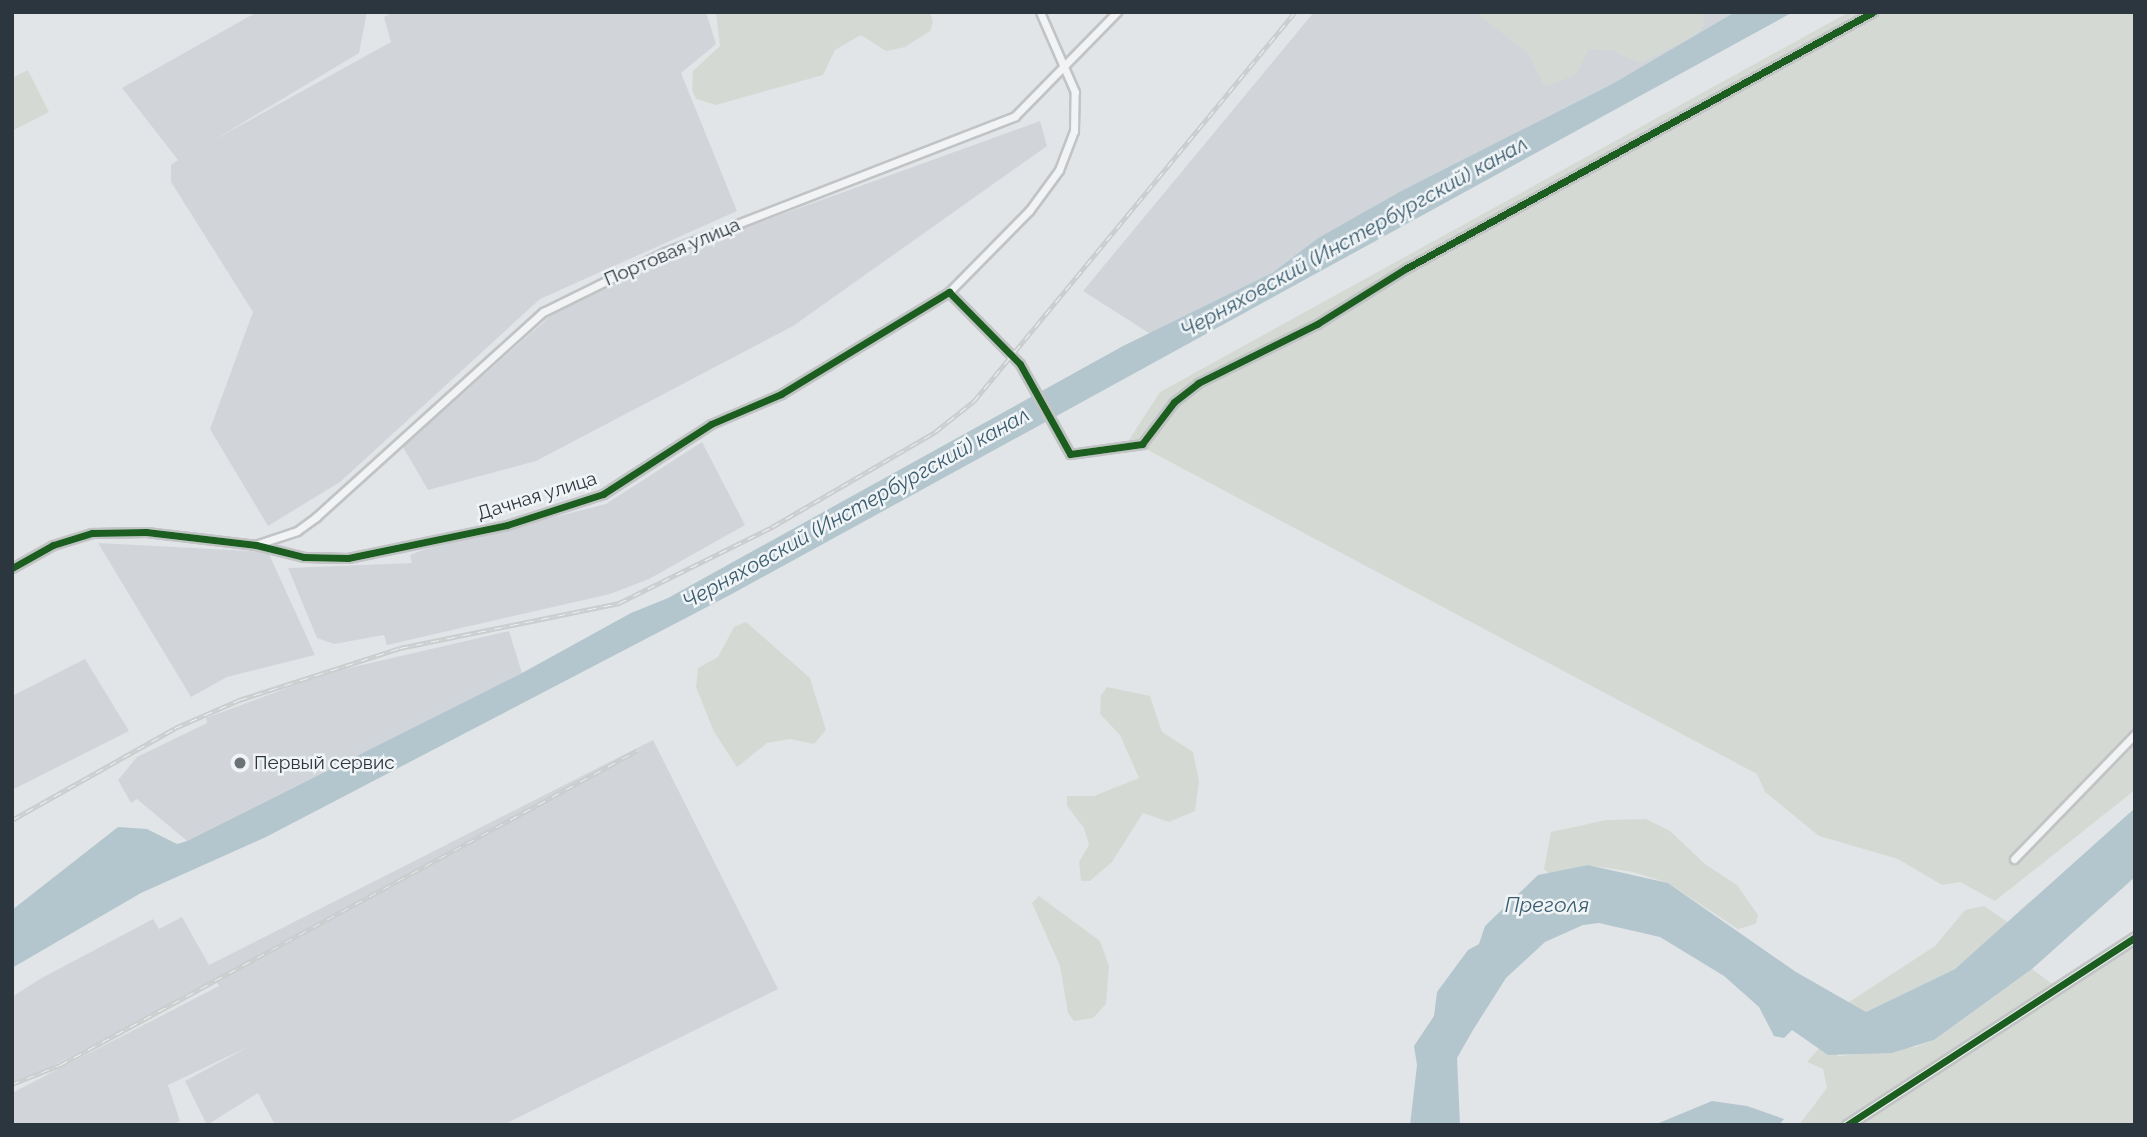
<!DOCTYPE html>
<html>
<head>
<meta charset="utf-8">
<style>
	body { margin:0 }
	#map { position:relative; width:2147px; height:1137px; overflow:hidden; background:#e2e5e7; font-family:Raleway,sans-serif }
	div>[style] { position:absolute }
	.built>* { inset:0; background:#d1d5da }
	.green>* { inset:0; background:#d4dad3 }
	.water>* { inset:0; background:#b3c6ce }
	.roads { filter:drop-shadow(2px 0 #c1c3c5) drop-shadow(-2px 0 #c1c3c5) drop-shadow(0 2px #c1c3c5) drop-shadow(0 -2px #c1c3c5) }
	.minor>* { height:7px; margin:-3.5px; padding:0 3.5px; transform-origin:3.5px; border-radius:3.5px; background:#f1f3f4 }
	.tertiary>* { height:9px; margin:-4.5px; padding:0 4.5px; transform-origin:4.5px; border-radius:4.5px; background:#f1f3f4 }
	.rail>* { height:5px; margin-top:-2.5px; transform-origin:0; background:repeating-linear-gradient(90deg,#f0f4f6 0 8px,#cbcdce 0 16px); box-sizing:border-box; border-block:2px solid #cbcdce }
	.cycleway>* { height:7px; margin:-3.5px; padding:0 3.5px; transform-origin:3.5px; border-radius:3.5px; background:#1b5e20 }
	.dots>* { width:19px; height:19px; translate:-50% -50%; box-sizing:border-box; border:4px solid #f0f4f6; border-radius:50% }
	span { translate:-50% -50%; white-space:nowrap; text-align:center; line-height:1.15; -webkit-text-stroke:5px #f0f4f6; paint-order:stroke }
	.street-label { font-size:19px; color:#2b363e }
	.poi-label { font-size:19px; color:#2b363e }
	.left { translate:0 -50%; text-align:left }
	.water-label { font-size:21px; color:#395c6e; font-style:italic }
	.frame { position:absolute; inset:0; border:14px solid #2b363e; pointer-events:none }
</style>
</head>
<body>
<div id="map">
	<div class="built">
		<div style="clip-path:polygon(257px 12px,367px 12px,359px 53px,214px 140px,391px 42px,384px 17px,393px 12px,706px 12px,716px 44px,681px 73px,737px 211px,540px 299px,340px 482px,268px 526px,210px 429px,253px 312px,171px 182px,171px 165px,178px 160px,122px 88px)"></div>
		<div style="clip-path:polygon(1314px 12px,1735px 12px,1612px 84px,1401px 191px,1318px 238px,1272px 273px,1152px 335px,1083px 291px)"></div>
		<div style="clip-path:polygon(1040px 121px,1047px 146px,793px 326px,536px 461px,428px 490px,403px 447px,557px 310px,736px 231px)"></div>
		<div style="clip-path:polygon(702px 442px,745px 525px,649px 579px,610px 594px,387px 645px,384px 635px,334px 644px,317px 638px,288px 568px,412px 563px,410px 555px,423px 550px,606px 504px)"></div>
		<div style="clip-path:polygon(98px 543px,268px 552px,315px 655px,227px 677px,191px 697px)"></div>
		<div style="clip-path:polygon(509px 631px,522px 673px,187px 841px,137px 799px,131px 803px,118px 780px,137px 757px,207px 723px,206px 718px,327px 673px)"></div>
		<div style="clip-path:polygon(85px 659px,129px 731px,12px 790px,12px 696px)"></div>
		<div style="clip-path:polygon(653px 740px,778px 989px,503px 1125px,275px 1125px,258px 1093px,207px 1125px,185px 1081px,250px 1046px,168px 1085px,180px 1121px,172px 1125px,12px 1125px,12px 1093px,219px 986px,216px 981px,12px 1087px,12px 997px,40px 979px,153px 919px,159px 929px,182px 917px,209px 965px)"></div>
	</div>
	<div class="green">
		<div style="clip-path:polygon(716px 12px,930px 12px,933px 22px,930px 31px,905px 47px,886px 51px,861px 35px,835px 50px,823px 75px,716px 105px,696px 99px,692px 90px,693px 71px,720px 46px)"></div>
		<div style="clip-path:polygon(1475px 12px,1701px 12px,1705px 24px,1695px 36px,1640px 63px,1614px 51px,1589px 49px,1576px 74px,1545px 87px,1528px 53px)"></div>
		<div style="clip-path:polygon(1849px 12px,2135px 12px,2135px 790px,1995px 901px,1960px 882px,1942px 885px,1898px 859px,1819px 836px,1765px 792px,1757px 774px,1129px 440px,1160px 392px)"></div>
		<div style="clip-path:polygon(28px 70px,49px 112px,12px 131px,12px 78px)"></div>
		<div style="clip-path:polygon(746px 622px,810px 678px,826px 730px,814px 744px,790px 739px,767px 743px,737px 767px,714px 732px,696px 687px,698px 668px,718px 657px,734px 627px)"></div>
		<div style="clip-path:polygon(1107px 687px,1150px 696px,1162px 732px,1193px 752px,1199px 781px,1195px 811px,1169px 822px,1143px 813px,1112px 862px,1090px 881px,1081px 881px,1079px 862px,1089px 845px,1084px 828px,1067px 806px,1067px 796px,1094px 796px,1139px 778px,1120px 735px,1100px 714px,1101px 695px)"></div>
		<div style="clip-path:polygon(1646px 819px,1670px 831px,1705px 864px,1737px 885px,1758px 915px,1756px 924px,1738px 929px,1668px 883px,1633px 872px,1588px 865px,1550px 874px,1544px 869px,1551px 832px,1606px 820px)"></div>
		<div style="clip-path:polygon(1039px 896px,1100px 941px,1109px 966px,1106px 1004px,1093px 1018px,1074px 1021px,1068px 1013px,1060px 966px,1032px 903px)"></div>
		<div style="clip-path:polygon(1984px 906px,2009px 923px,1955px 969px,1866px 1012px,1846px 1004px,1935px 946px,1965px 910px)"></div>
		<div style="clip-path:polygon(2135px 937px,2135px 1125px,1799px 1125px,1827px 1088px,1823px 1069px,1807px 1062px,1820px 1047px,1839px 1056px,1915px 1047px,1934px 1040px,2032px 969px,2055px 986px)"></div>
	</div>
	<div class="water">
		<div style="clip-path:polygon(1735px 12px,1793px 12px,730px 595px,266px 837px,141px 893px,12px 968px,12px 910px,118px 827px,147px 829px,177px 844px,187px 841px,522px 673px,631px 613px,668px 598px,1123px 346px,1272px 273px,1318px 238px,1401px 191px,1612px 84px)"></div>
		<div style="clip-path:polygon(2135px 808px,2135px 877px,2032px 969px,1934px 1040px,1892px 1053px,1828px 1055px,1792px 1030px,1784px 1038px,1774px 1036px,1759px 1007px,1724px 976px,1660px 937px,1599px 923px,1583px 925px,1545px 942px,1506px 978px,1473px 1030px,1457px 1058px,1460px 1125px,1410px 1125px,1417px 1065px,1414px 1046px,1434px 1016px,1437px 992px,1468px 950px,1479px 944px,1485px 926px,1538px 875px,1588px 865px,1668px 883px,1796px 972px,1866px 1012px,1955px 969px)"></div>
		<div style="clip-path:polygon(1712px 1101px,1747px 1106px,1784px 1119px,1779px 1125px,1654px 1125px)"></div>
	</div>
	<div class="roads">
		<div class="minor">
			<div style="left:949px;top:292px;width:114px;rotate:-45.4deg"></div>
			<div style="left:1029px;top:211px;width:51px;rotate:-53.8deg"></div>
			<div style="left:1059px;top:170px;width:42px;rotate:-69deg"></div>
			<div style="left:1074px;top:131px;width:39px;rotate:-89deg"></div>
			<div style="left:1075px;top:92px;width:87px;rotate:-113.6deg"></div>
			<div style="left:258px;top:544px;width:41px;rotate:-18.4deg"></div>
			<div style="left:297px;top:531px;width:24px;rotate:-36deg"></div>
			<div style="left:316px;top:517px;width:306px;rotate:-42.1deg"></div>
			<div style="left:543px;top:312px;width:136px;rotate:-26.2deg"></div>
			<div style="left:665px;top:252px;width:375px;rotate:-21.2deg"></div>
			<div style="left:1015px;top:116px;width:146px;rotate:-45.6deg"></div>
			<div style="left:12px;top:568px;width:47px;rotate:-29.3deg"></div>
			<div style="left:53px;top:545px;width:41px;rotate:-17.1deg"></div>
			<div style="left:92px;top:533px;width:54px;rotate:-1.1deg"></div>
			<div style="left:146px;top:532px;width:111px;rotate:6.7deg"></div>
			<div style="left:256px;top:545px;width:49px;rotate:14deg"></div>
			<div style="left:304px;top:557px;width:44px;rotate:1.3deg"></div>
			<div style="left:348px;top:558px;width:162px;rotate:-11.7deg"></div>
			<div style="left:507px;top:525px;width:101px;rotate:-17.9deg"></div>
			<div style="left:603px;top:494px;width:129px;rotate:-32.9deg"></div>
			<div style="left:711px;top:424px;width:76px;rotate:-23.2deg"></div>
			<div style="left:781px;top:394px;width:197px;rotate:-31.3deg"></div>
			<div style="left:949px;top:292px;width:101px;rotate:45.4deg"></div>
			<div style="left:1020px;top:364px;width:103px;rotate:60.9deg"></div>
			<div style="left:1070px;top:454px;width:73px;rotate:-7.9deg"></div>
			<div style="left:1142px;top:444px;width:53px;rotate:-52.7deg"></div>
			<div style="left:1174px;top:402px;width:31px;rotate:-38deg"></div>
			<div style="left:1198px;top:383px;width:133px;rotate:-26.4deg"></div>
			<div style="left:1317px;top:324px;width:104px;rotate:-32deg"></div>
			<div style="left:1405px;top:269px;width:534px;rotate:-28.77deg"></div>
			<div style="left:2014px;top:859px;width:174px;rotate:-45.9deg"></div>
		</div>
		<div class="tertiary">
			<div style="left:1847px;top:1125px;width:344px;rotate:-33.1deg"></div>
		</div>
	</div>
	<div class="rail">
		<div style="left:12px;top:820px;width:187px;rotate:-29.4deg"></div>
		<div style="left:175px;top:728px;width:70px;rotate:-23.6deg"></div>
		<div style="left:239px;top:700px;width:169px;rotate:-17.9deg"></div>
		<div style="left:400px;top:648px;width:224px;rotate:-11.6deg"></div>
		<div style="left:619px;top:603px;width:171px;rotate:-26.4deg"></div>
		<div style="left:772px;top:527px;width:189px;rotate:-30.2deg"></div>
		<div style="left:935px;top:432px;width:50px;rotate:-38.5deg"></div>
		<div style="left:974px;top:401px;width:504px;rotate:-50.47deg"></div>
		<div style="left:12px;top:1084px;width:52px;rotate:-21.6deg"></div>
		<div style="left:60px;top:1065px;width:658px;rotate:-28.59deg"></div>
	</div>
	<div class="cycleway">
		<div style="left:12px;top:568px;width:47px;rotate:-29.3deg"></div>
		<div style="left:53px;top:545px;width:41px;rotate:-17.1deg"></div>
		<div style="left:92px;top:533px;width:54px;rotate:-1.1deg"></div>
		<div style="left:146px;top:532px;width:111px;rotate:6.7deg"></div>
		<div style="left:256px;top:545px;width:49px;rotate:14deg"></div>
		<div style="left:304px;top:557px;width:44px;rotate:1.3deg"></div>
		<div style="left:348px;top:558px;width:162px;rotate:-11.7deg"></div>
		<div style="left:507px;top:525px;width:101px;rotate:-17.9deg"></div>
		<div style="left:603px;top:494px;width:129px;rotate:-32.9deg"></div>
		<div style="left:711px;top:424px;width:76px;rotate:-23.2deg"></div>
		<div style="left:781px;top:394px;width:197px;rotate:-31.3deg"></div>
		<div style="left:949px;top:292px;width:101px;rotate:45.4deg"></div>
		<div style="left:1020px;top:364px;width:103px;rotate:60.9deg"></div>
		<div style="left:1070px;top:454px;width:73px;rotate:-7.9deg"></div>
		<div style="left:1142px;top:444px;width:53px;rotate:-52.7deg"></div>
		<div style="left:1174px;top:402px;width:31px;rotate:-38deg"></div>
		<div style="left:1198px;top:383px;width:133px;rotate:-26.4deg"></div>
		<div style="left:1317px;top:324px;width:104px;rotate:-32deg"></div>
		<div style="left:1405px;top:269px;width:534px;rotate:-28.77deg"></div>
		<div style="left:1847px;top:1125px;width:344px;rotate:-33.1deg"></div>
	</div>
	<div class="dots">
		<div style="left:240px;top:763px;background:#6b7379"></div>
	</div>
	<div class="street-label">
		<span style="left:672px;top:252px;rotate:-23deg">Портовая улица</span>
		<span style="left:537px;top:496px;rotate:-17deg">Дачная улица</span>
	</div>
	<div class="poi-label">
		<span class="left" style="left:254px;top:763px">Первый сервис</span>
	</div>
	<div class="water-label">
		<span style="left:1354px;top:237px;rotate:-29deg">Черняховский (Инстербургский) канал</span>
		<span style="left:856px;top:508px;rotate:-29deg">Черняховский (Инстербургский) канал</span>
		<span style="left:1547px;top:905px">Преголя</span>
	</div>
	<div class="frame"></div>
</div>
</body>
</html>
